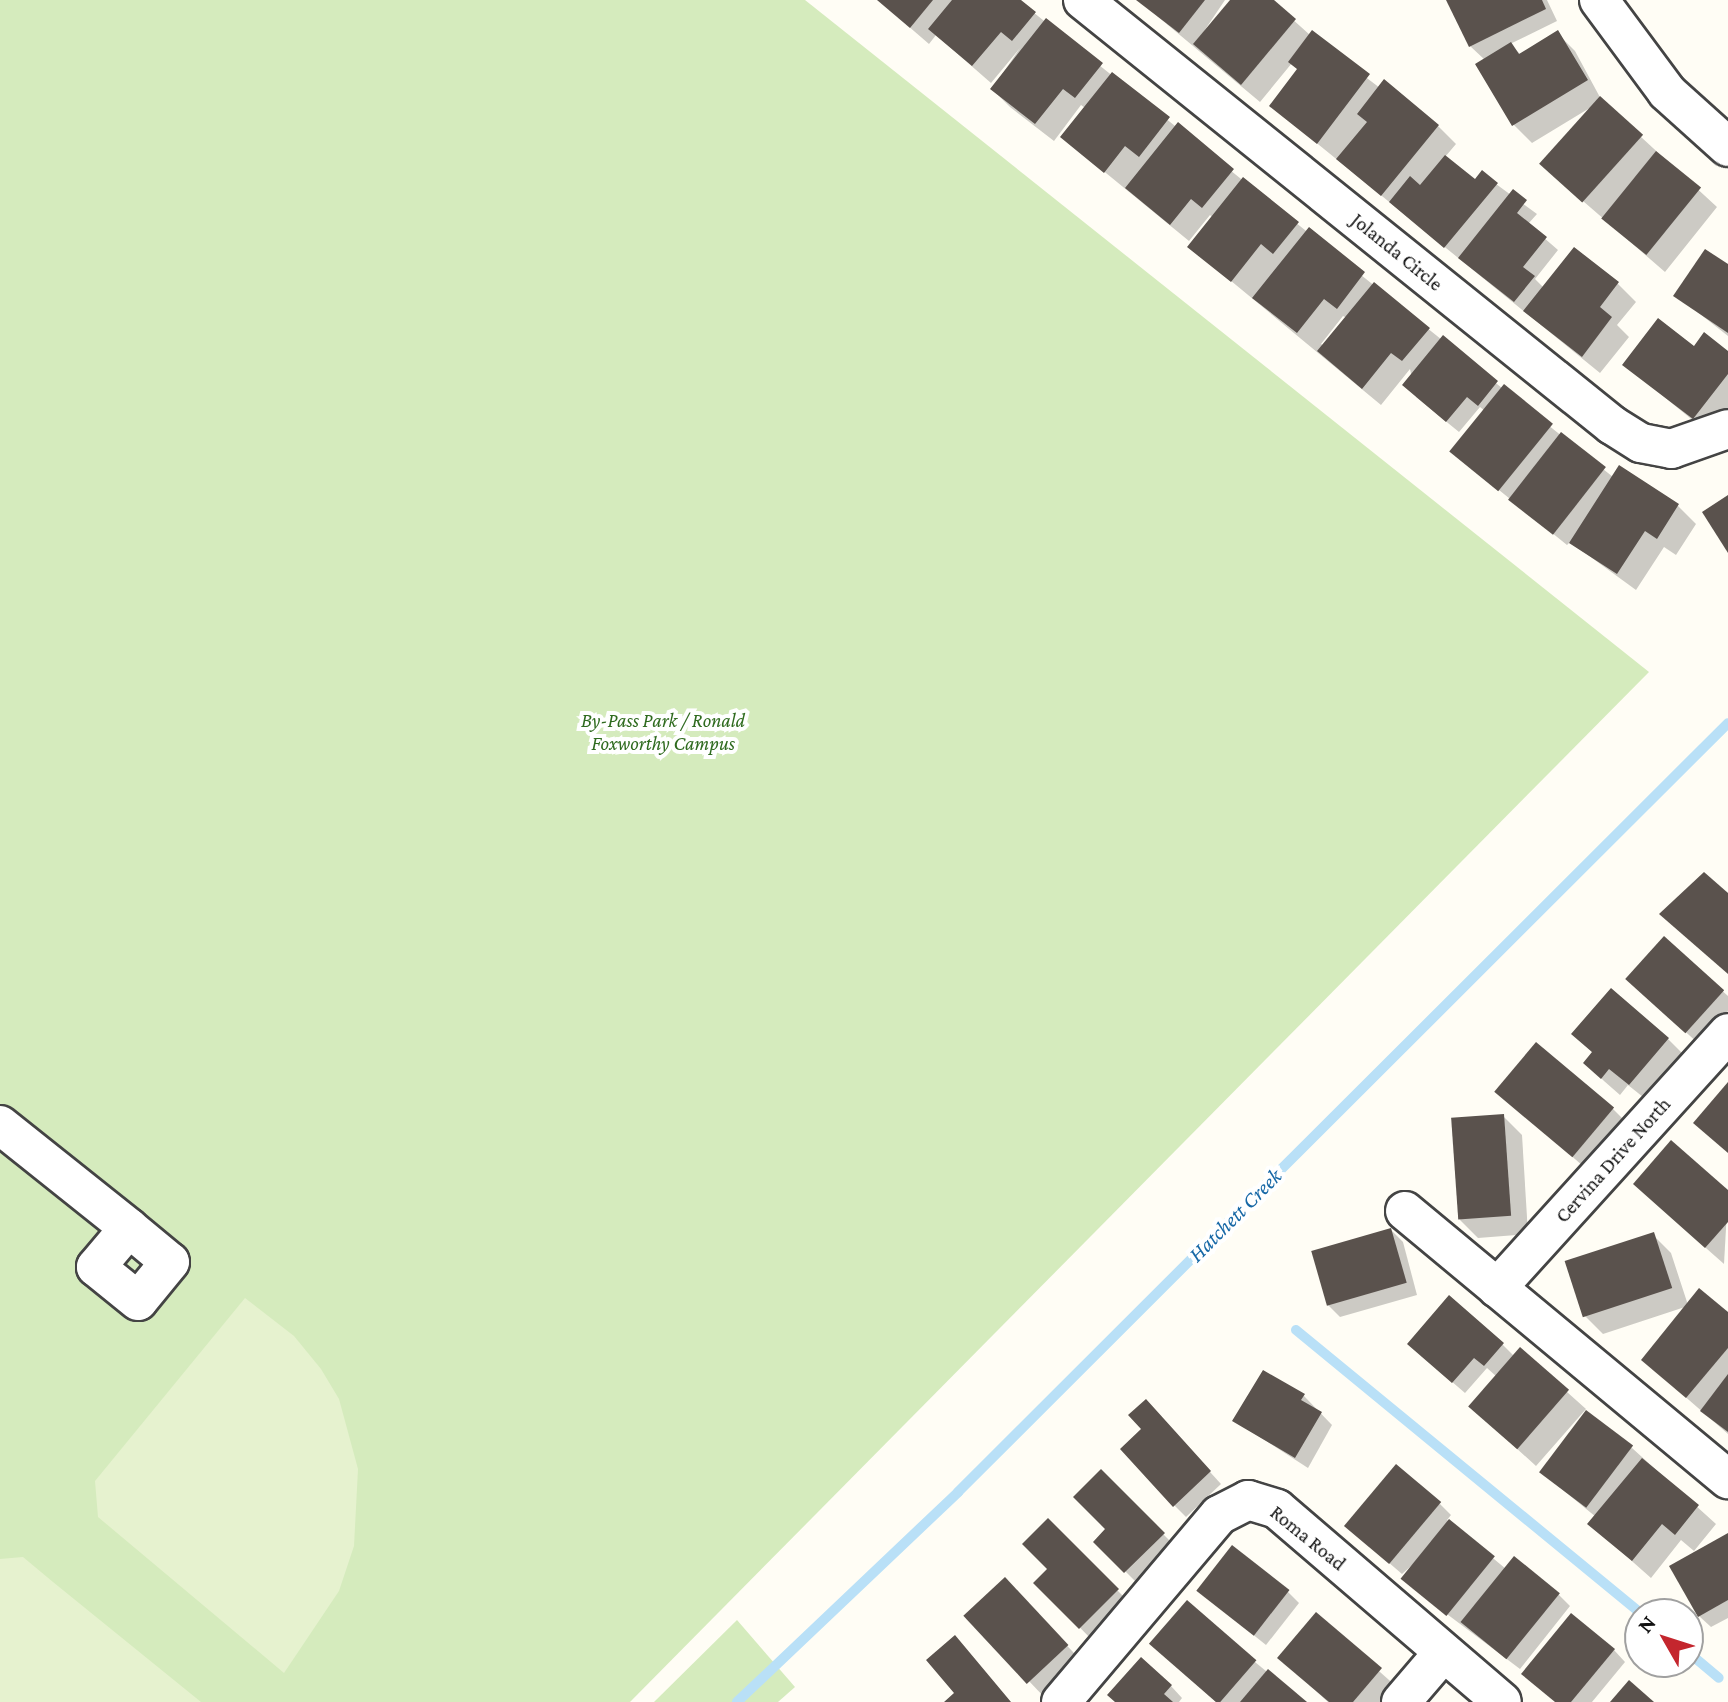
<!DOCTYPE html>
<html>
<head>
<meta charset="utf-8">
<style>
	body { margin:0 }
	#map { position:relative; width:1728px; height:1702px; overflow:hidden; background:#fffdf5; font-family:"Crimson Pro",serif }
	div>[style] { position:absolute }
	.green>* { inset:0; background:#d5ebbd }
	.pitch>* { inset:0; background:#e6f2cf }
	.shadow>* { inset:0; background:#0003 }
	.stream>* { height:10px; margin:-5px; padding:0 5px; transform-origin:5px; border-radius:5px; background:#b9e0f7 }
	.building>* { inset:0; background:#5a524d; transform-origin:0 0 }
	.roads { filter:drop-shadow(2px 0 #444) drop-shadow(-2px 0 #444) drop-shadow(0 2px #444) drop-shadow(0 -2px #444) }
	.minor>* { height:38px; margin:-19px; padding:0 19px; transform-origin:19px; border-radius:19px; background:#fff }
	span { translate:-50% -50%; white-space:nowrap; text-align:center; line-height:1.15; -webkit-text-stroke:8px #fff; paint-order:stroke }
	.street-label { font-size:20px; color:#111 }
	.park-label { font-size:20px; color:#2f6b1f; font-style:italic }
	.water-label { font-size:22px; color:#1768a6; font-style:italic }
	.north { position:absolute; left:1624px; top:1598px; width:80px; height:80px; box-sizing:border-box; background:#fff; border:2px solid #a0a0a0; border-radius:50%; rotate:309deg; font-size:22px; font-weight:700; line-height:32px; text-align:center; color:#111 }
	.north::after { content:''; display:block; margin:auto; width:28px; height:36px; background:#c4262e; clip-path:polygon(50% 0,100% 100%,50% 72%,0 100%) }
</style>
</head>
<body>
<div id="map">
	<div class="green">
		<div style="clip-path:polygon(0 0,805px 0,1649px 672px,630px 1702px,0 1702px)"></div>
		<div style="clip-path:polygon(737px 1620px,795px 1687px,778px 1702px,654px 1702px)"></div>
	</div>
	<div class="pitch">
		<div style="clip-path:polygon(245px 1298px,294px 1336px,321px 1369px,339px 1399px,358px 1469px,354px 1546px,339px 1591px,284px 1673px,98px 1517px,95px 1481px)"></div>
		<div style="clip-path:polygon(23px 1557px,53px 1582px,201px 1702px,0 1702px,0 1559px)"></div>
	</div>
	<div class="shadow">
		<div style="clip-path:polygon(evenodd,878px 0,1018px 0,1613px 477px,1619px 468px,1678px 506px,1696px 524px,1676px 555px,1664px 547px,1636px 590px,1570px 542px,1567px 545px,1452px 452px,1485px 411px,1480px 407px,1459px 432px,1416px 397px,1410px 369px,1381px 405px,1190px 247px,1213px 218px,1210px 215px,1189px 241px,1062px 137px,1085px 108px,1081px 105px,1054px 141px,1010px 107px,992px 89px,1020px 48px,991px 83px,936px 35px,929px 44px,878px 0,1343px 316px,1347px 318px,1324px 346px,1321px 344px,1343px 316px)"></div>
		<div style="clip-path:polygon(1138px 0,1225px 0,1196px 43px,1233px 0,1271px 0,1310px 35px,1380px 88px,1385px 82px,1438px 126px,1456px 144px,1445px 157px,1475px 182px,1496px 184px,1537px 214px,1528px 224px,1558px 250px,1535px 279px,1544px 288px,1574px 249px,1618px 284px,1636px 302px,1617px 325px,1629px 337px,1600px 373px,1271px 106px,1299px 70px,1292px 63px,1260px 102px)"></div>
		<div style="clip-path:polygon(1449px 0,1547px 0,1557px 21px,1510px 44px,1521px 55px,1557px 33px,1575px 51px,1602px 101px,1717px 207px,1665px 272px,1561px 182px,1593px 106px,1532px 143px,1514px 125px,1478px 65px,1485px 60px,1470px 46px)"></div>
		<div style="clip-path:polygon(1728px 267px,1728px 336px,1676px 295px)"></div>
		<div style="clip-path:polygon(1694px 349px,1728px 354px,1728px 415px,1712px 436px,1624px 364px)"></div>
		<div style="clip-path:polygon(1664px 939px,1728px 996px,1728px 1011px,1699px 1044px,1640px 991px)"></div>
		<div style="clip-path:polygon(1574px 1034px,1668px 1039px,1686px 1057px,1648px 1101px,1628px 1085px,1620px 1095px,1604px 1081px,1586px 1063px,1593px 1053px)"></div>
		<div style="clip-path:polygon(1497px 1091px,1612px 1108px,1630px 1126px,1591px 1173px)"></div>
		<div style="clip-path:polygon(1504px 1117px,1522px 1135px,1528px 1234px,1478px 1238px,1460px 1220px)"></div>
		<div style="clip-path:polygon(1728px 1193px,1724px 1264px,1654px 1202px)"></div>
		<div style="clip-path:polygon(1391px 1230px,1403px 1242px,1417px 1295px,1340px 1317px,1328px 1305px)"></div>
		<div style="clip-path:polygon(1653px 1235px,1671px 1253px,1688px 1305px,1728px 1314px,1728px 1434px,1643px 1360px,1688px 1306px,1603px 1334px,1585px 1316px)"></div>
		<div style="clip-path:polygon(1502px 1344px,1514px 1356px,1520px 1350px,1586px 1409px,1536px 1466px,1471px 1407px,1497px 1377px,1487px 1368px,1465px 1393px,1421px 1355px)"></div>
		<div style="clip-path:polygon(1304px 1396px,1332px 1425px,1308px 1468px,1235px 1421px)"></div>
		<div style="clip-path:polygon(1157px 1414px,1221px 1484px,1186px 1517px,1174px 1505px)"></div>
		<div style="clip-path:polygon(1632px 1448px,1716px 1524px,1694px 1551px,1681px 1540px,1651px 1578px,1590px 1524px,1596px 1517px,1541px 1472px)"></div>
		<div style="clip-path:polygon(1101px 1472px,1175px 1546px,1137px 1583px,1096px 1542px,1108px 1529px)"></div>
		<div style="clip-path:polygon(1440px 1504px,1451px 1515px,1447px 1520px,1506px 1569px,1558px 1594px,1570px 1606px,1520px 1669px,1415px 1590px,1422px 1556px,1402px 1574px,1359px 1537px)"></div>
		<div style="clip-path:polygon(1048px 1521px,1135px 1608px,1098px 1646px,1036px 1583px,1049px 1569px)"></div>
		<div style="clip-path:polygon(1728px 1535px,1728px 1618px,1711px 1627px,1699px 1616px)"></div>
		<div style="clip-path:polygon(1287px 1591px,1299px 1603px,1266px 1645px,1211px 1601px)"></div>
		<div style="clip-path:polygon(1023px 1598px,1085px 1665px,1047px 1700px,967px 1616px)"></div>
		<div style="clip-path:polygon(1316px 1615px,1398px 1688px,1386px 1702px,1328px 1702px,1280px 1658px)"></div>
		<div style="clip-path:polygon(1152px 1644px,1255px 1662px,1304px 1702px,1216px 1702px)"></div>
		<div style="clip-path:polygon(1614px 1650px,1625px 1662px,1592px 1702px,1555px 1702px)"></div>
		<div style="clip-path:polygon(1171px 1686px,1182px 1698px,1179px 1702px,1117px 1702px)"></div>
	</div>
	<div class="stream">
		<div style="left:1296px;top:1330px;width:448px;rotate:39.4deg"></div>
		<div style="left:1688px;top:1652px;width:40px;rotate:40deg"></div>
		<div style="left:737px;top:1702px;width:305px;rotate:-43.5deg"></div>
		<div style="left:958px;top:1492px;width:1088px;rotate:-44.96deg"></div>
	</div>
	<div class="building">
		<div style="clip-path:polygon(877px 0,933px 0,910px 28px)"></div>
		<div style="clip-path:polygon(952px 0,1021px 0,1036px 12px,1012px 41px,1001px 32px,972px 66px,928px 29px)"></div>
		<div style="clip-path:polygon(1136px 0,1205px 0,1179px 33px)"></div>
		<div style="clip-path:polygon(1230px 0,1274px 0,1296px 19px,1241px 85px,1193px 44px)"></div>
		<div style="clip-path:polygon(1446px 0,1542px 0,1546px 9px,1469px 47px)"></div>
		<div style="clip-path:polygon(1046px 18px,1103px 63px,1075px 98px,1063px 89px,1035px 124px,990px 89px)"></div>
		<div style="clip-path:polygon(1312px 30px,1370px 74px,1317px 144px,1269px 106px,1297px 69px,1288px 62px)"></div>
		<div style="clip-path:polygon(1558px 30px,1588px 80px,1512px 126px,1475px 64px,1511px 42px,1519px 54px)"></div>
		<div style="clip-path:polygon(1112px 72px,1170px 117px,1139px 157px,1125px 146px,1104px 173px,1060px 137px)"></div>
		<div style="clip-path:polygon(1384px 79px,1439px 125px,1381px 196px,1336px 159px,1367px 122px,1357px 114px)"></div>
		<div style="left:1600px;top:96px;width:58px;height:91px;rotate:42deg"></div>
		<div style="clip-path:polygon(1178px 122px,1234px 169px,1202px 208px,1191px 199px,1170px 225px,1125px 188px)"></div>
		<div style="left:1656px;top:151px;width:58px;height:87px;rotate:39deg"></div>
		<div style="clip-path:polygon(1445px 155px,1475px 179px,1482px 170px,1498px 183px,1444px 248px,1389px 202px,1410px 176px,1420px 185px)"></div>
		<div style="clip-path:polygon(1243px 177px,1299px 222px,1273px 254px,1261px 244px,1231px 282px,1187px 247px)"></div>
		<div style="clip-path:polygon(1513px 189px,1527px 200px,1517px 213px,1547px 237px,1523px 267px,1535px 276px,1514px 302px,1458px 258px)"></div>
		<div style="clip-path:polygon(1309px 227px,1365px 272px,1337px 309px,1324px 299px,1297px 333px,1252px 298px)"></div>
		<div style="clip-path:polygon(1574px 247px,1619px 282px,1600px 307px,1612px 317px,1582px 357px,1523px 311px)"></div>
		<div style="clip-path:polygon(1705px 249px,1728px 264px,1728px 333px,1673px 296px)"></div>
		<div style="clip-path:polygon(1374px 282px,1430px 328px,1402px 361px,1391px 353px,1362px 389px,1317px 351px)"></div>
		<div style="clip-path:polygon(1658px 318px,1694px 346px,1704px 332px,1728px 351px,1728px 374px,1693px 419px,1622px 365px)"></div>
		<div style="clip-path:polygon(1443px 335px,1498px 381px,1478px 406px,1467px 397px,1446px 422px,1402px 385px)"></div>
		<div style="left:1504px;top:384px;width:63px;height:87px;rotate:39deg"></div>
		<div style="left:1561px;top:432px;width:57px;height:86px;rotate:38deg"></div>
		<div style="clip-path:polygon(1619px 465px,1679px 504px,1657px 539px,1645px 531px,1617px 574px,1569px 543px)"></div>
		<div style="clip-path:polygon(1728px 495px,1728px 553px,1702px 512px)"></div>
		<div style="clip-path:polygon(1704px 872px,1728px 893px,1728px 974px,1659px 914px)"></div>
		<div style="left:1664px;top:936px;width:81px;height:58px;rotate:42deg"></div>
		<div style="clip-path:polygon(1611px 988px,1669px 1038px,1629px 1085px,1609px 1069px,1601px 1079px,1583px 1063px,1592px 1052px,1571px 1034px)"></div>
		<div style="left:1536px;top:1042px;width:102px;height:65px;rotate:40deg"></div>
		<div style="clip-path:polygon(1728px 1082px,1728px 1153px,1693px 1123px)"></div>
		<div style="left:1504px;top:1114px;width:102px;height:53px;rotate:86deg"></div>
		<div style="clip-path:polygon(1671px 1140px,1728px 1190px,1728px 1222px,1705px 1248px,1633px 1184px)"></div>
		<div style="left:1391px;top:1228px;width:57px;height:83px;rotate:74deg"></div>
		<div style="left:1654px;top:1232px;width:59px;height:94px;rotate:72deg"></div>
		<div style="clip-path:polygon(1699px 1288px,1728px 1312px,1728px 1348px,1686px 1398px,1641px 1360px)"></div>
		<div style="clip-path:polygon(1449px 1295px,1504px 1343px,1484px 1366px,1474px 1358px,1452px 1383px,1407px 1344px)"></div>
		<div style="left:1520px;top:1347px;width:65px;height:79px;rotate:41deg"></div>
		<div style="clip-path:polygon(1263px 1370px,1305px 1394px,1301px 1400px,1322px 1412px,1295px 1458px,1232px 1421px)"></div>
		<div style="clip-path:polygon(1728px 1374px,1728px 1432px,1700px 1411px)"></div>
		<div style="clip-path:polygon(1146px 1399px,1211px 1471px,1173px 1507px,1120px 1449px,1141px 1429px,1128px 1415px)"></div>
		<div style="left:1586px;top:1410px;width:59px;height:78px;rotate:37deg"></div>
		<div style="clip-path:polygon(1642px 1458px,1699px 1505px,1675px 1535px,1662px 1524px,1632px 1561px,1587px 1524px)"></div>
		<div style="left:1396px;top:1464px;width:59px;height:81px;rotate:40deg"></div>
		<div style="clip-path:polygon(1101px 1469px,1165px 1533px,1124px 1573px,1093px 1542px,1105px 1529px,1073px 1497px)"></div>
		<div style="clip-path:polygon(1048px 1518px,1119px 1589px,1079px 1629px,1033px 1583px,1047px 1569px,1022px 1544px)"></div>
		<div style="left:1449px;top:1519px;width:59px;height:77px;rotate:39deg"></div>
		<div style="clip-path:polygon(1728px 1533px,1728px 1600px,1698px 1617px,1669px 1566px)"></div>
		<div style="left:1232px;top:1545px;width:73px;height:58px;rotate:38deg"></div>
		<div style="left:1514px;top:1556px;width:59px;height:85px;rotate:39deg"></div>
		<div style="left:1005px;top:1577px;width:93px;height:57px;rotate:47deg"></div>
		<div style="left:1187px;top:1600px;width:92px;height:58px;rotate:41deg"></div>
		<div style="clip-path:polygon(1316px 1612px,1382px 1668px,1353px 1702px,1329px 1702px,1277px 1658px)"></div>
		<div style="clip-path:polygon(1571px 1613px,1615px 1649px,1571px 1702px,1555px 1702px,1521px 1674px)"></div>
		<div style="clip-path:polygon(955px 1635px,1011px 1702px,944px 1702px,954px 1693px,926px 1660px)"></div>
		<div style="clip-path:polygon(1141px 1657px,1172px 1685px,1164px 1694px,1173px 1702px,1115px 1702px,1107px 1695px)"></div>
		<div style="clip-path:polygon(1268px 1669px,1307px 1702px,1240px 1702px)"></div>
		<div style="clip-path:polygon(1629px 1680px,1654px 1702px,1610px 1702px)"></div>
	</div>
	<div class="roads">
		<div class="minor">
			<div style="left:1083px;top:0;width:679px;rotate:38.78deg"></div>
			<div style="left:1612px;top:425px;width:34px;rotate:32deg"></div>
			<div style="left:1641px;top:443px;width:31px;rotate:11deg"></div>
			<div style="left:1671px;top:449px;width:60px;rotate:-19.3deg"></div>
			<div style="left:1599px;top:0;width:114px;rotate:53.5deg"></div>
			<div style="left:1667px;top:92px;width:82px;rotate:42deg"></div>
			<div style="left:0;top:1125px;width:165px;rotate:38.6deg"></div>
			<div style="left:129px;top:1228px;width:53px;rotate:39.7deg"></div>
			<div style="left:170px;top:1262px;width:50px;rotate:129.4deg"></div>
			<div style="left:138px;top:1301px;width:54px;rotate:-141deg"></div>
			<div style="left:96px;top:1267px;width:51px;rotate:-49.8deg"></div>
			<div style="left:1405px;top:1211px;width:420px;rotate:39.7deg"></div>
			<div style="left:1497px;top:1288px;width:344px;rotate:-47.8deg"></div>
			<div style="left:1061px;top:1702px;width:245px;rotate:-49.8deg"></div>
			<div style="left:1219px;top:1515px;width:33px;rotate:-27deg"></div>
			<div style="left:1248px;top:1500px;width:30px;rotate:17deg"></div>
			<div style="left:1277px;top:1509px;width:296px;rotate:40.6deg"></div>
			<div style="left:1401px;top:1702px;width:65px;rotate:-49.4deg"></div>
		</div>
	</div>
	<div class="street-label">
		<span style="left:1397px;top:252px;rotate:39deg">Jolanda Circle</span>
		<span style="left:1613px;top:1160px;rotate:-48deg">Cervina Drive North</span>
		<span style="left:1308px;top:1538px;rotate:39deg">Roma Road</span>
	</div>
	<div class="park-label">
		<span style="left:663px;top:732px">By-Pass Park / Ronald<br>Foxworthy Campus</span>
	</div>
	<div class="water-label">
		<span style="left:1235px;top:1215px;rotate:-45deg">Hatchett Creek</span>
	</div>
	<div class="north">N</div>
</div>
</body>
</html>
